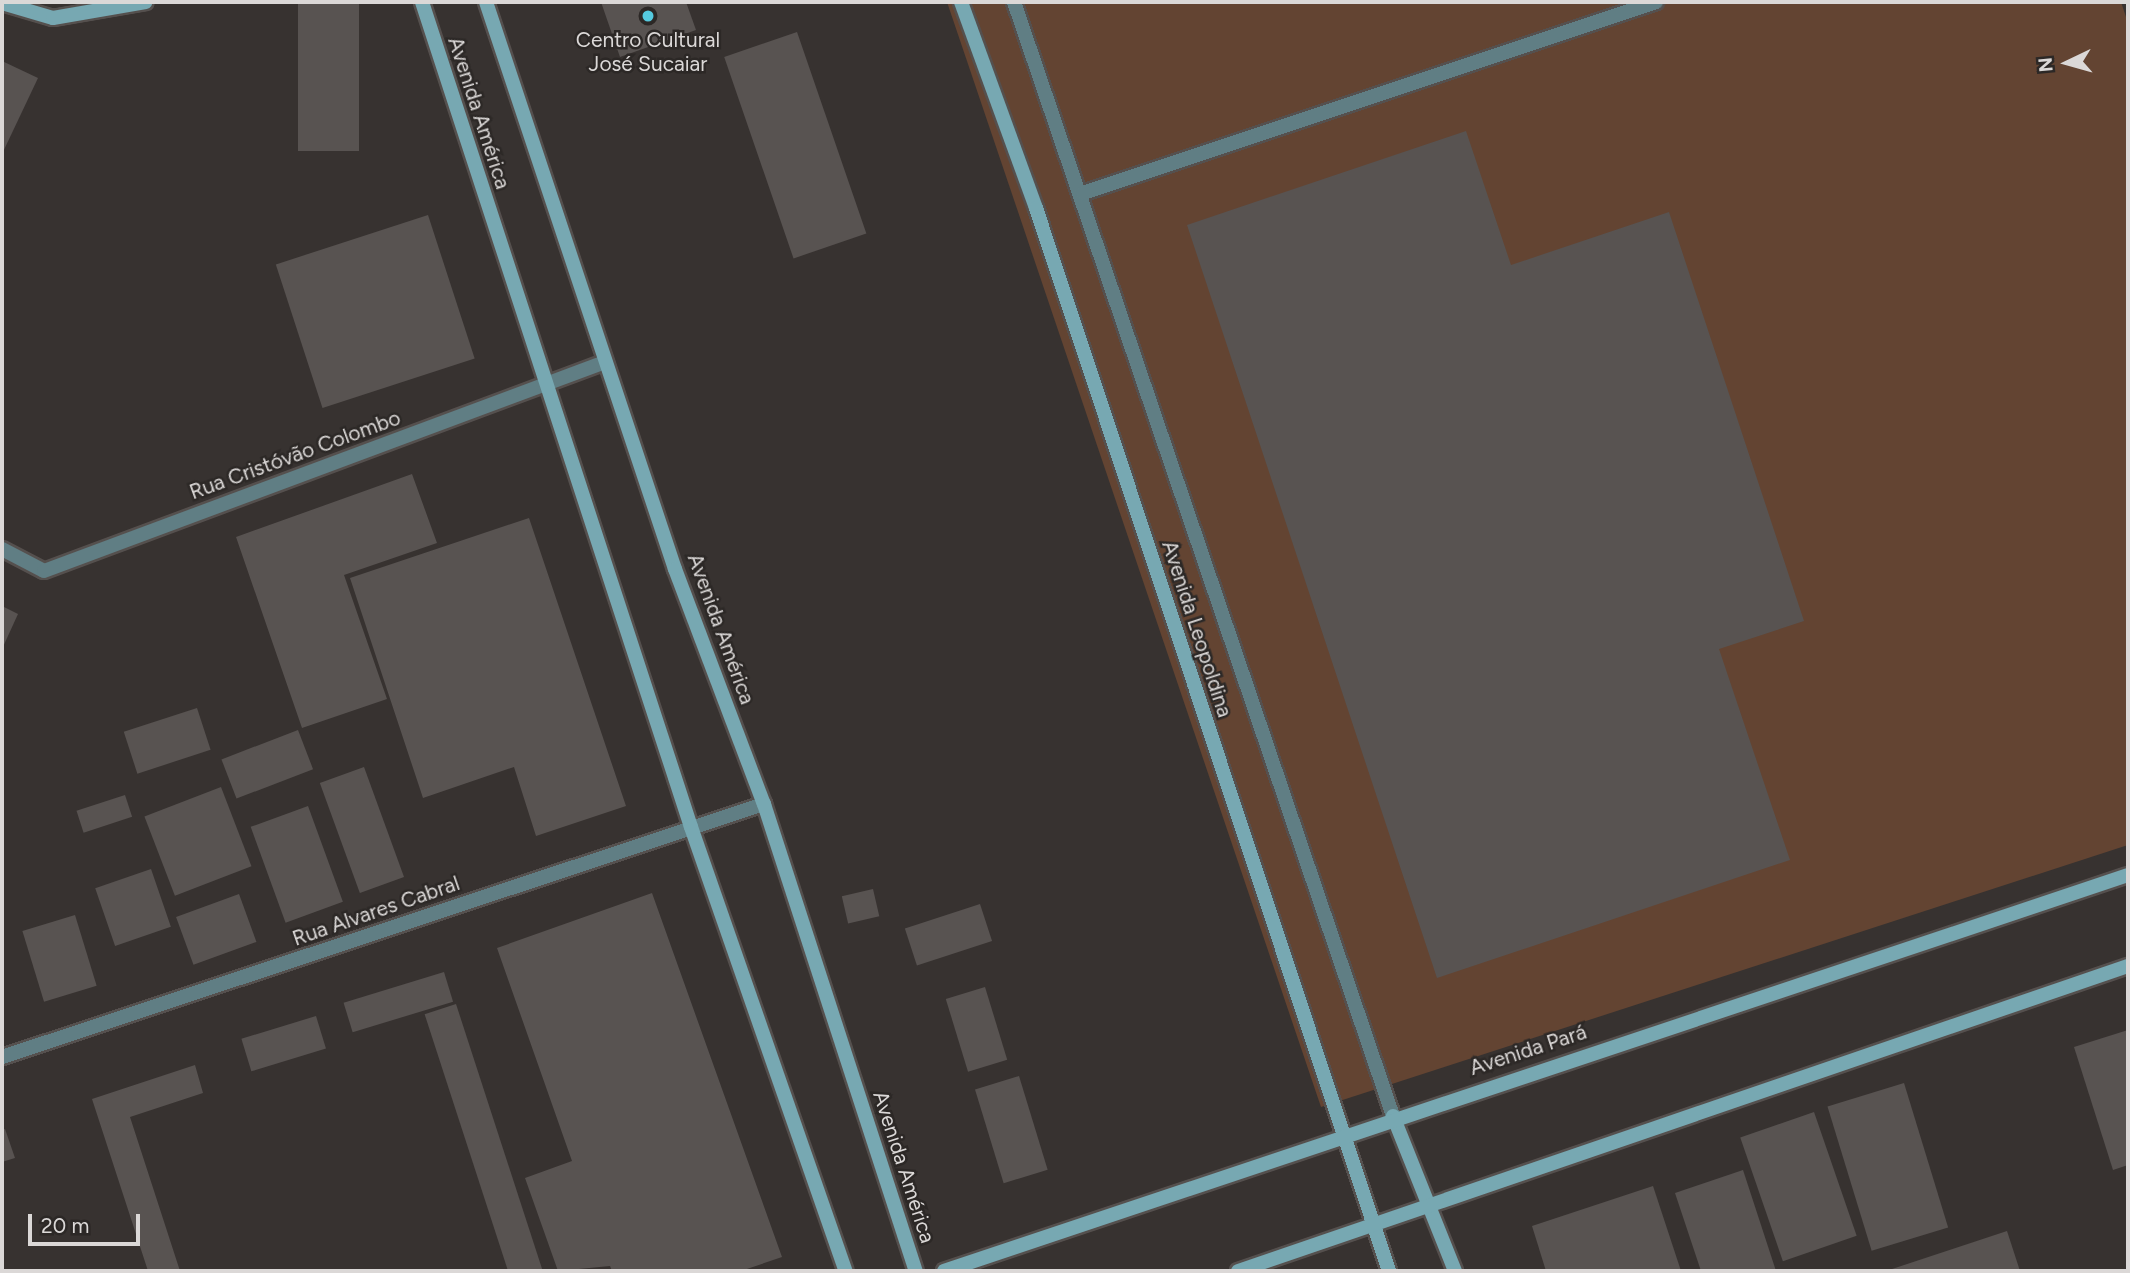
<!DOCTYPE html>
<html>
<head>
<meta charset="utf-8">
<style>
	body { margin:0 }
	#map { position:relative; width:2130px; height:1273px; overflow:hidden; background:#373230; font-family:Figtree,sans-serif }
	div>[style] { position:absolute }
	.green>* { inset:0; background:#634432 }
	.building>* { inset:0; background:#585351; transform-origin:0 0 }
	.roads { filter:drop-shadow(2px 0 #55504e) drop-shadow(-2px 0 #55504e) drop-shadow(0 2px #55504e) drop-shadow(0 -2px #55504e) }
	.street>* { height:14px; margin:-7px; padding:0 7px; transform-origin:7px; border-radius:7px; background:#607e84 }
	.secondary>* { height:14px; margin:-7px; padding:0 7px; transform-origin:7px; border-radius:7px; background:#77a8b2 }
	.dots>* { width:19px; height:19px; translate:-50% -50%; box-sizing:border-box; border:4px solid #2c2826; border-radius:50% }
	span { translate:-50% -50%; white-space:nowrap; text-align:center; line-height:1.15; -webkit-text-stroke:5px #2c2826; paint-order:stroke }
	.poi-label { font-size:21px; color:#dbd8d7 }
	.street-label { font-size:21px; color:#dbd8d7 }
	.frame { position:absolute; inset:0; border:4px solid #dbd8d7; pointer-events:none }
	.north { position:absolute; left:2032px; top:28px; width:70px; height:70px; -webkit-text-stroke:5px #2c2826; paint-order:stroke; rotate:265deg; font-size:19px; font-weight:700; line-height:28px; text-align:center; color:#dbd8d7 }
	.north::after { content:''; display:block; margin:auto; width:24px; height:32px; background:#dbd8d7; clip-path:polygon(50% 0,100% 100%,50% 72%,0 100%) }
	.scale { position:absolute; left:28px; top:1214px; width:112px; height:32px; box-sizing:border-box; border:4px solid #dbd8d7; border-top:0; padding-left:9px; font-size:21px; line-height:24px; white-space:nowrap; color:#dbd8d7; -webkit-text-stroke:5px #2c2826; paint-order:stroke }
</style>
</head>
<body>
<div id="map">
	<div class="green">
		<div style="clip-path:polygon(947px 2px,2121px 2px,2128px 23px,2128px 845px,1321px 1107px)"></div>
	</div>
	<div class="building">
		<div style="left:298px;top:2px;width:61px;height:149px"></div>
		<div style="clip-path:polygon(601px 2px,686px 2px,696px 30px,620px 57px)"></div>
		<div style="left:797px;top:32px;width:213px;height:77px;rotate:71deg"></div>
		<div style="clip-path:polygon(2px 61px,38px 78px,2px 154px)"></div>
		<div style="clip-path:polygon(1466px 131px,1511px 265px,1669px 212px,1804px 621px,1719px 649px,1790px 860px,1437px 978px,1187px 225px)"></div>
		<div style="left:428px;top:215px;width:151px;height:160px;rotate:72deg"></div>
		<div style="clip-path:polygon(412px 474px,437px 543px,344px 575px,387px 699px,302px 728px,236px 537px)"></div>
		<div style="clip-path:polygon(529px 518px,626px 806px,536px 836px,514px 767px,423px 798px,350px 578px)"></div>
		<div style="clip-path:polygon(2px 606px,18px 614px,2px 649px)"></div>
		<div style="left:197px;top:708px;width:44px;height:77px;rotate:72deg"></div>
		<div style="left:298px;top:730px;width:42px;height:82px;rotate:69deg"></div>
		<div style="left:364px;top:767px;width:117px;height:47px;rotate:70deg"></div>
		<div style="left:221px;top:787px;width:85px;height:82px;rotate:69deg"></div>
		<div style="left:125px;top:795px;width:23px;height:51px;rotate:72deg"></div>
		<div style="left:308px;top:806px;width:102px;height:61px;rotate:70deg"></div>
		<div style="left:151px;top:869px;width:61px;height:59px;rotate:71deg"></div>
		<div style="left:873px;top:889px;width:28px;height:32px;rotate:77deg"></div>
		<div style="clip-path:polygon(652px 893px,782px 1257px,741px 1271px,612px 1271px,610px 1266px,558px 1271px,525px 1178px,572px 1161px,497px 948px)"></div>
		<div style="left:239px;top:894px;width:51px;height:67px;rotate:70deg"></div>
		<div style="left:980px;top:904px;width:39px;height:79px;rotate:72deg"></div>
		<div style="left:75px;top:915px;width:74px;height:55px;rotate:73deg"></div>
		<div style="left:444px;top:972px;width:31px;height:105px;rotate:73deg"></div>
		<div style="left:985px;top:987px;width:76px;height:41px;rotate:73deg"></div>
		<div style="left:456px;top:1004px;width:281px;height:33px;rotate:72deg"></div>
		<div style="left:316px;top:1016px;width:34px;height:78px;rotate:73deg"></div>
		<div style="clip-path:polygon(2128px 1030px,2128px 1165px,2113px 1170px,2074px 1047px)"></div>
		<div style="clip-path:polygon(195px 1065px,203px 1093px,130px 1117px,180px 1271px,148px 1271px,92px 1099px)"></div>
		<div style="left:1019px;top:1076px;width:98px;height:46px;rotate:73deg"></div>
		<div style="left:1904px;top:1083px;width:151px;height:80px;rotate:73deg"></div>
		<div style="left:1814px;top:1112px;width:131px;height:78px;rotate:71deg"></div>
		<div style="clip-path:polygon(5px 1129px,15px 1158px,2px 1162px,2px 1130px)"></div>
		<div style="clip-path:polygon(1743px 1170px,1776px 1271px,1701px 1271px,1675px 1193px)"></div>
		<div style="clip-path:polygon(1653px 1186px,1681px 1271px,1546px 1271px,1532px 1226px)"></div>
		<div style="clip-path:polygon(2007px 1231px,2020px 1271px,1886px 1271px)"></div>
	</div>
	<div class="roads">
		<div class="street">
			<div style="left:1014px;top:2px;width:1177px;rotate:71.21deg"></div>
			<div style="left:1083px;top:193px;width:604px;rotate:-18.43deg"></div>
			<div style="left:2px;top:549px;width:47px;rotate:27.6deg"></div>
			<div style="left:44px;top:571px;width:599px;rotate:-20.43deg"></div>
			<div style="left:2px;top:1057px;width:803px;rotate:-18.37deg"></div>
		</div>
		<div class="secondary">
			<div style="left:422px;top:2px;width:868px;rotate:71.94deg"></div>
			<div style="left:691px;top:827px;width:470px;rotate:70.8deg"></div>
			<div style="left:486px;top:2px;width:598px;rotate:71.57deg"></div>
			<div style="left:675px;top:569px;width:251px;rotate:69.3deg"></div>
			<div style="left:764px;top:804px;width:491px;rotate:72deg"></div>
			<div style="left:961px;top:2px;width:219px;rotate:70deg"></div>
			<div style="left:1036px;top:208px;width:1120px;rotate:71.63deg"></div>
			<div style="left:2px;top:3px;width:53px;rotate:16.4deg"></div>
			<div style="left:53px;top:18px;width:94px;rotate:-9.8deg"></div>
			<div style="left:1393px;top:1116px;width:167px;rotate:68.2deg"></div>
			<div style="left:944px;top:1271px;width:1248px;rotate:-18.49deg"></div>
			<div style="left:1238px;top:1271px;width:941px;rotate:-18.92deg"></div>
		</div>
	</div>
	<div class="dots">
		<div style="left:648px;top:16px;background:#55cadf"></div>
	</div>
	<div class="poi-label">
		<span style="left:648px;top:52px">Centro Cultural<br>José Sucaiar</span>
	</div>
	<div class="street-label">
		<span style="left:479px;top:113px;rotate:72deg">Avenida América</span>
		<span style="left:295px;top:455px;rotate:-20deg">Rua Cristóvão Colombo</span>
		<span style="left:721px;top:629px;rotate:70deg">Avenida América</span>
		<span style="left:1197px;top:629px;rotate:72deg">Avenida Leopoldina</span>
		<span style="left:376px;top:911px;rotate:-19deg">Rua Alvares Cabral</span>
		<span style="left:1528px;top:1050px;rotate:-18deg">Avenida Pará</span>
		<span style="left:904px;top:1167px;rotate:72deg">Avenida América</span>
	</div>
	<div class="frame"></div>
	<div class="north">N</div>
	<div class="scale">20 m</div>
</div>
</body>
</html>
